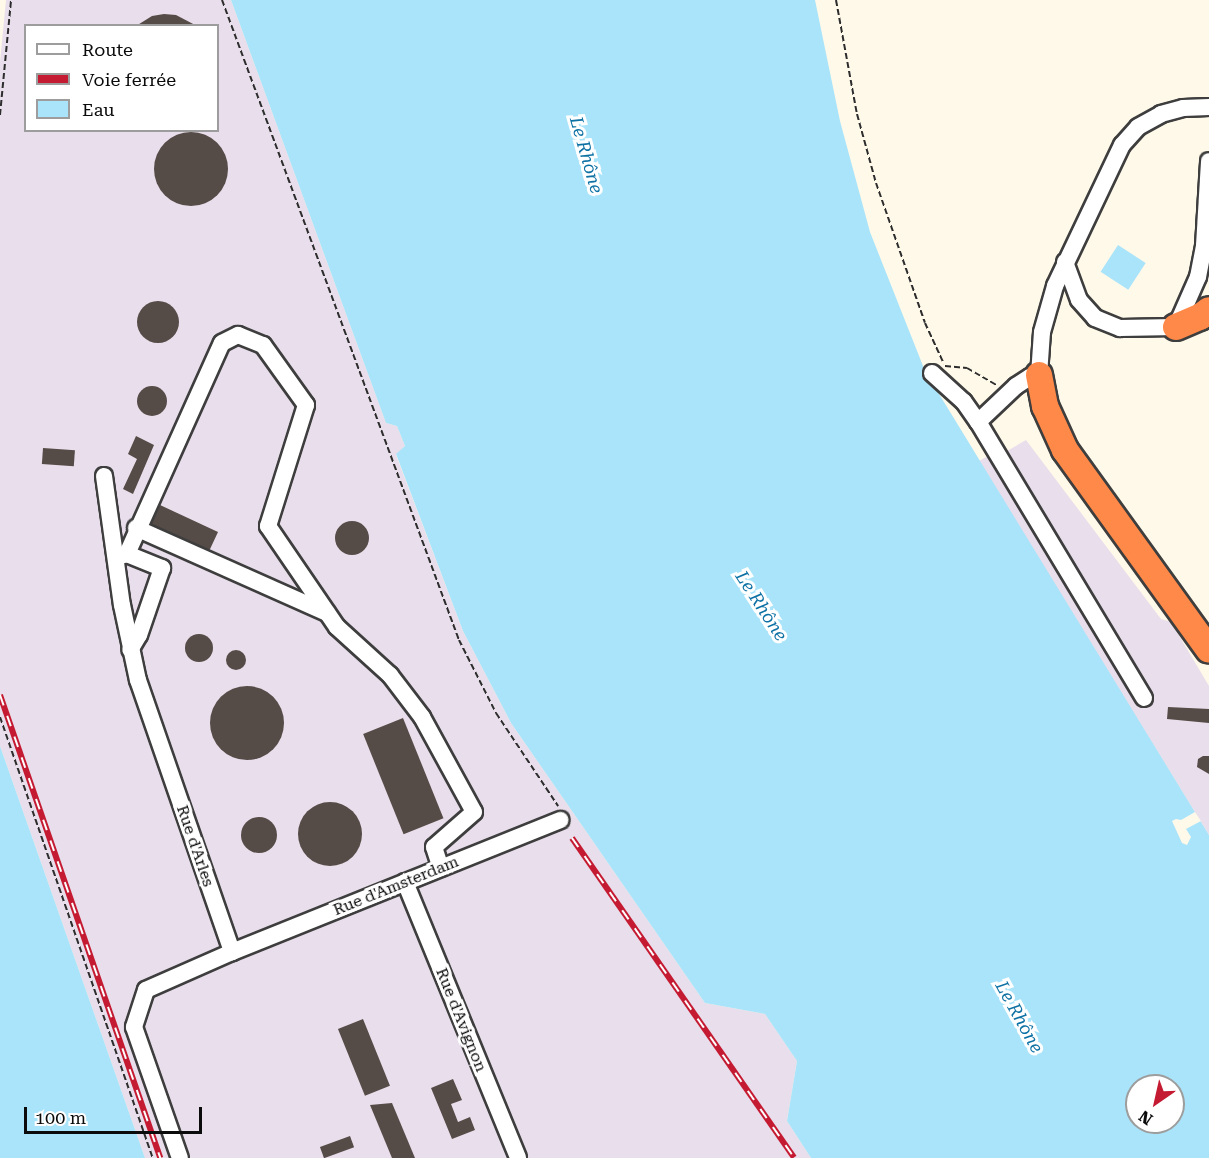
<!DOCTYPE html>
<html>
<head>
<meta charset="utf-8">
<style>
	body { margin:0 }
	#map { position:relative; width:1209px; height:1158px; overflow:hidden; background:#fff9e9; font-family:"Roboto Serif",serif }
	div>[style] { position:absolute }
	.industrial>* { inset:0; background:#e9deeb }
	.water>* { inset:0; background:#aae4fa; transform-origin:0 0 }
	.pier>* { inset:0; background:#fff9e9 }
	.building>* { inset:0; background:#554b47; transform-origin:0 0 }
	.round { border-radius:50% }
	.path>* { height:2px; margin-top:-1px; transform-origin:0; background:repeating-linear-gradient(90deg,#2d2d2d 0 6px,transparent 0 9px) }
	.roads { filter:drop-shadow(2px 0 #3e3e3e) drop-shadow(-2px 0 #3e3e3e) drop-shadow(0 2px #3e3e3e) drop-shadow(0 -2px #3e3e3e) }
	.minor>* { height:16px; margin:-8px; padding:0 8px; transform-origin:8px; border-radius:8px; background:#fff }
	.highway>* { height:26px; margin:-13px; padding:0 13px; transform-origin:13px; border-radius:13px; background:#ff8948 }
	.rail>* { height:6px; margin-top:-3px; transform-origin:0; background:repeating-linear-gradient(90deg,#fff 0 11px,#c41b33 0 22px); box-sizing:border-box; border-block:2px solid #c41b33 }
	span { translate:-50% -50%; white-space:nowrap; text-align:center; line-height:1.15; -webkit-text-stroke:6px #fff; paint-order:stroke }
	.street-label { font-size:16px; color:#0b0b0b }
	.water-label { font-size:18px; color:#0d71a4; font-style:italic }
	.legend { position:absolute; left:24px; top:24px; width:195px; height:108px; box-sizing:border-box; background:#fff; border:2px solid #9d9d9d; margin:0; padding:8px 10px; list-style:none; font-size:18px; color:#0b0b0b }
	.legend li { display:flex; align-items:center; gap:12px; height:30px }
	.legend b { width:30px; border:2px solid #9d9d9d }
	.north { position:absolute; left:1125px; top:1074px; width:60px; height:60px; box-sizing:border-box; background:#fff; border:2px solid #9d9d9d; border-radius:50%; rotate:214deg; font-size:16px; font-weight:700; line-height:24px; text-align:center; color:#0b0b0b }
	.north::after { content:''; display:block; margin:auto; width:21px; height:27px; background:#c41b33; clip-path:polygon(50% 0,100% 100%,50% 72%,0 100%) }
	.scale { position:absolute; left:24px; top:1107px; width:178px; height:27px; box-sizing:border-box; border:3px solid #0b0b0b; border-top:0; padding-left:8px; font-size:18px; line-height:21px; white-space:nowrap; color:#0b0b0b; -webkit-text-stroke:4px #fff; paint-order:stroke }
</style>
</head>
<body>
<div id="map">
	<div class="industrial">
		<div style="clip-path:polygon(evenodd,6px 0,231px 0,386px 423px,397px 426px,405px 446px,396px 455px,463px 631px,511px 723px,705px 1003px,765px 1014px,797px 1061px,787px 1121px,811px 1158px,145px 1158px,0 746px,0 62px,6px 0,26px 26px,218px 26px,218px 130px,26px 130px,26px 26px)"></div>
		<div style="clip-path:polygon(1026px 440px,1161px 619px,1171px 622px,1209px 686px,1209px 835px,979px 461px,1004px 447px,1007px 451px)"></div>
	</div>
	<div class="water">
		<div style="clip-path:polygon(evenodd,231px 0,815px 0,840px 121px,870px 232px,925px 371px,1209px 835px,1209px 1158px,811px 1158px,787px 1121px,797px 1061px,765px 1014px,705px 1003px,511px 723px,463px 631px,396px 454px,405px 446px,397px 426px,386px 423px,231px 0,1137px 1086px,1173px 1086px,1173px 1122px,1137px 1122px,1137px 1086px)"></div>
		<div style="left:1118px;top:245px;width:33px;height:32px;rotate:33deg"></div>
		<div style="clip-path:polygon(0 746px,145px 1158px,0 1158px)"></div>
	</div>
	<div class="pier">
		<div style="clip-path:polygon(1195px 812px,1201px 821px,1186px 829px,1191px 837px,1187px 845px,1182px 843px,1172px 821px,1176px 819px,1181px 820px)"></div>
	</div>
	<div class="building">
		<div style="clip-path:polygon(164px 14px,176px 15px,197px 26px,136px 26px,152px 16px)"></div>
		<div class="round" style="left:154px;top:132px;width:74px;height:74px"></div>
		<div class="round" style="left:137px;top:301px;width:42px;height:42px"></div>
		<div class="round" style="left:137px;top:386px;width:30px;height:30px"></div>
		<div style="clip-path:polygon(136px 436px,154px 445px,133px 494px,123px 489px,137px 459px,128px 454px)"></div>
		<div style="left:43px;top:448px;width:32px;height:16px;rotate:4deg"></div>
		<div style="left:160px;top:505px;width:64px;height:21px;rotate:25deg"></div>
		<div class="round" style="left:335px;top:521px;width:34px;height:34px"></div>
		<div class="round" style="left:185px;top:634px;width:28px;height:28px"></div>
		<div class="round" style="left:226px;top:650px;width:20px;height:20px"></div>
		<div class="round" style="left:210px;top:686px;width:74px;height:74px"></div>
		<div style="clip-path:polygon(1168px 707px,1209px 709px,1209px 723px,1167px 719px)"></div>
		<div style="left:403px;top:718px;width:108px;height:43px;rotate:68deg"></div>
		<div style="clip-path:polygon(1203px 756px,1209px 756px,1209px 774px,1197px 767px,1198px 759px)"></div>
		<div class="round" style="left:298px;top:802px;width:64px;height:64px"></div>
		<div class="round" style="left:241px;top:817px;width:36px;height:36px"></div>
		<div style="left:363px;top:1019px;width:72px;height:27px;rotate:68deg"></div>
		<div style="clip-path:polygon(453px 1079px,462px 1100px,451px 1104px,458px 1122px,470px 1117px,475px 1130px,452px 1139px,431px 1088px)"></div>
		<div style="clip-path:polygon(392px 1103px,415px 1158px,392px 1158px,370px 1105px)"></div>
		<div style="left:350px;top:1136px;width:12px;height:32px;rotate:70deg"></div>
	</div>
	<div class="path">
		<div style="left:222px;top:0;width:682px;rotate:69.68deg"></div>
		<div style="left:459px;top:640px;width:82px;rotate:63.1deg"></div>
		<div style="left:496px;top:713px;width:112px;rotate:56.3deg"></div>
		<div style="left:836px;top:0;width:116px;rotate:79.6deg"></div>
		<div style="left:857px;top:114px;width:72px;rotate:74.6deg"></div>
		<div style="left:876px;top:183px;width:148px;rotate:70.7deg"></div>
		<div style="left:925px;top:323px;width:45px;rotate:65.1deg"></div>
		<div style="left:0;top:115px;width:116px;rotate:-84.5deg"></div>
		<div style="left:945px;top:366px;width:22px;rotate:5deg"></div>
		<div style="left:967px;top:368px;width:34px;rotate:30deg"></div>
		<div style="left:0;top:717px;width:467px;rotate:70.9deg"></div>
	</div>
	<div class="roads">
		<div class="minor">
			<div style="left:1065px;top:262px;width:40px;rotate:69.8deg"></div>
			<div style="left:1079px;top:300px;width:24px;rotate:48deg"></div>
			<div style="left:1095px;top:318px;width:27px;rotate:22deg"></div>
			<div style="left:1120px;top:328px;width:56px;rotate:-1deg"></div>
			<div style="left:1176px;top:327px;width:55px;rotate:-66.3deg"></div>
			<div style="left:1198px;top:277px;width:32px;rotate:-79deg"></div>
			<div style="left:1204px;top:246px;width:85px;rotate:-86.6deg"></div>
			<div style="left:932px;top:373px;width:43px;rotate:42.2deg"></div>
			<div style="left:964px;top:402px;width:24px;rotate:55deg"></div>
			<div style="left:104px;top:476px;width:130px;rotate:82.1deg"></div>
			<div style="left:122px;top:605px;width:77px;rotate:78deg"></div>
			<div style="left:138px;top:680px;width:288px;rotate:70.9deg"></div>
			<div style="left:232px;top:952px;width:94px;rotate:156.2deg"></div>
			<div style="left:146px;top:990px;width:39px;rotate:108deg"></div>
			<div style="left:134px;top:1027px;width:139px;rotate:70.7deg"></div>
			<div style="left:136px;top:528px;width:209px;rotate:24deg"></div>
			<div style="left:127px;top:554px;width:231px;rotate:-65.8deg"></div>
			<div style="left:222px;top:343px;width:18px;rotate:-27deg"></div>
			<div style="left:238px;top:335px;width:27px;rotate:22deg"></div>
			<div style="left:263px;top:345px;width:74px;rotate:54.4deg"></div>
			<div style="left:306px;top:405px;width:127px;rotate:107.4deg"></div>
			<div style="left:268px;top:526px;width:122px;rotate:55.7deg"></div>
			<div style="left:337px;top:627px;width:72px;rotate:42.2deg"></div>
			<div style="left:390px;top:675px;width:53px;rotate:52.7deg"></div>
			<div style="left:422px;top:717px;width:108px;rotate:61.3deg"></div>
			<div style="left:474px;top:812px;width:53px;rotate:138.8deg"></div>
			<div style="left:434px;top:847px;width:22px;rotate:72deg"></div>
			<div style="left:116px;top:557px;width:11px;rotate:-15deg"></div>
			<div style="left:127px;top:554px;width:38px;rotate:22deg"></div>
			<div style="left:162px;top:568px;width:71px;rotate:108.9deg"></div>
			<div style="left:139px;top:635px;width:17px;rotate:121deg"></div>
			<div style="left:1144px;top:698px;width:322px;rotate:-121deg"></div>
			<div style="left:978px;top:422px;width:52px;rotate:-43.5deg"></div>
			<div style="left:1016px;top:386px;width:17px;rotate:-33deg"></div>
			<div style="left:1030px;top:377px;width:9px;rotate:-13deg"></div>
			<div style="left:1039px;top:375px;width:43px;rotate:-86deg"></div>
			<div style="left:1042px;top:332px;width:48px;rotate:-74.2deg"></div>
			<div style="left:1055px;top:286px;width:156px;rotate:-64.6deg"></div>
			<div style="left:1122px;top:145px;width:24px;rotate:-48deg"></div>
			<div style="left:1138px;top:127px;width:26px;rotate:-29deg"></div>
			<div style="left:1161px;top:114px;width:23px;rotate:-15deg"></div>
			<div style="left:1183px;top:108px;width:26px;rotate:-2deg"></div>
			<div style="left:405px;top:882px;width:298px;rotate:67.7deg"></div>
			<div style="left:232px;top:952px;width:354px;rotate:-21.9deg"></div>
		</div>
		<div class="highway">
			<div style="left:1176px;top:327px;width:26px;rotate:-23deg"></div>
			<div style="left:1200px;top:317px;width:11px;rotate:-38deg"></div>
			<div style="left:1039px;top:375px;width:32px;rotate:79deg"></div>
			<div style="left:1045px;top:406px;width:48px;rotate:65.6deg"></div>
			<div style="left:1065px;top:450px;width:246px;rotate:54.2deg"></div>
		</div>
	</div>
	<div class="rail">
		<div style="left:0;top:695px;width:490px;rotate:70.9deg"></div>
		<div style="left:572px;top:838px;width:389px;rotate:55.2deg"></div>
	</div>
	<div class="street-label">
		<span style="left:195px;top:846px;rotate:71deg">Rue d'Arles</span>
		<span style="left:396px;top:886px;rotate:-22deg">Rue d'Amsterdam</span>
		<span style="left:461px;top:1020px;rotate:68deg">Rue d'Avignon</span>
	</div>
	<div class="water-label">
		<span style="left:586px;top:155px;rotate:74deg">Le Rhône</span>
		<span style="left:761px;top:606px;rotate:57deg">Le Rhône</span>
		<span style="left:1019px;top:1017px;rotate:61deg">Le Rhône</span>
	</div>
	<ul class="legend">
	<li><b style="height:8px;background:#fff"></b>Route</li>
	<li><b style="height:8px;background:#c41b33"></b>Voie ferrée</li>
	<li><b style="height:16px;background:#aae4fa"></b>Eau</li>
	</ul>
	<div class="north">N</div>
	<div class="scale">100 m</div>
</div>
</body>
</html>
